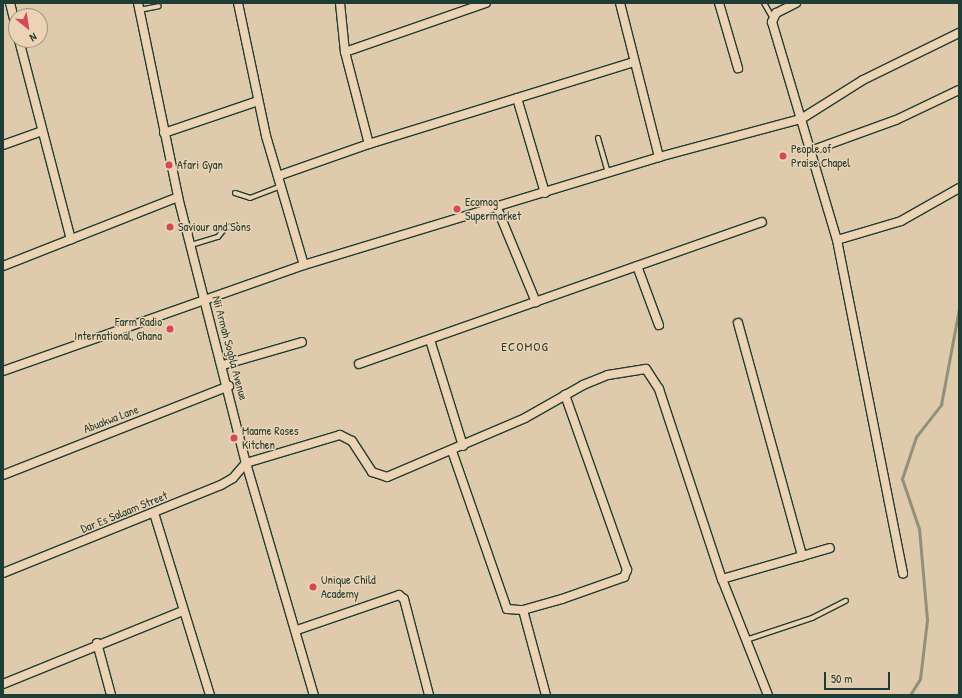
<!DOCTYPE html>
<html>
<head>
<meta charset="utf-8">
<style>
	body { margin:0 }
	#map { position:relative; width:962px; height:698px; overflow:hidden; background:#e0caac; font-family:"Patrick Hand",sans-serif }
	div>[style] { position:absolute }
	.stream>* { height:2.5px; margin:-1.25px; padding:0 1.25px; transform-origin:1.25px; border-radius:1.25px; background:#90907b }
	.roads { filter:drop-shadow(1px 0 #1f3d34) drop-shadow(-1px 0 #1f3d34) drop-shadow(0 1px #1f3d34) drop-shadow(0 -1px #1f3d34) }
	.lane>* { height:4px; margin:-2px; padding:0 2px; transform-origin:2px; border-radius:2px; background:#ecd3b4 }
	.street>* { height:8px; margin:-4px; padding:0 4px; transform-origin:4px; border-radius:4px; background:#ecd3b4 }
	.dots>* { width:11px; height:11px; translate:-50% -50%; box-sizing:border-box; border:2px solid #ecd3b4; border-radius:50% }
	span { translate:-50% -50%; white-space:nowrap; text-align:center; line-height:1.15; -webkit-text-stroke:3px #ecd3b4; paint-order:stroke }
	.poi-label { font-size:12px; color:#1f3d34 }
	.left { translate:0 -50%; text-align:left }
	.right { translate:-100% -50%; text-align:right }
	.street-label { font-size:12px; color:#1f3d34 }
	.neighbourhood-label { font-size:13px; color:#1f3d34; letter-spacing:1px }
	.frame { position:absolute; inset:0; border:4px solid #1f3d34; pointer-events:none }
	.north { position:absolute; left:8px; top:8px; width:40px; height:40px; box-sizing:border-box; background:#ecd3b4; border:1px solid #9a9781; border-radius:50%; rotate:150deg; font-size:11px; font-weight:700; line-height:16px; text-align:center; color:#1f3d34 }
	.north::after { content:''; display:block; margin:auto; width:14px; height:18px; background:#d1495b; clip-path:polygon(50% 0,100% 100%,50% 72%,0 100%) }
	.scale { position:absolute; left:824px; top:672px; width:66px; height:18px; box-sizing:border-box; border:2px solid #1f3d34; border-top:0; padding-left:5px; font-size:12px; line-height:14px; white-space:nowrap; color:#1f3d34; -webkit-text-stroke:3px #ecd3b4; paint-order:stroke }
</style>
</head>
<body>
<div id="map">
	<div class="stream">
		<div style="left:910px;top:695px;width:19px;rotate:-58deg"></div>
		<div style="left:920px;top:679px;width:59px;rotate:-83.2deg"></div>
		<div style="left:927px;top:620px;width:91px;rotate:-95deg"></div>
		<div style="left:919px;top:529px;width:53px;rotate:-108.8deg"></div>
		<div style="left:902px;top:479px;width:44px;rotate:-71.6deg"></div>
		<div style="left:916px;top:437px;width:41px;rotate:-52deg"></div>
		<div style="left:941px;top:405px;width:98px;rotate:-79.4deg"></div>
	</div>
	<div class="roads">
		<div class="lane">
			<div style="left:764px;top:3px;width:16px;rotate:60deg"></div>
			<div style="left:139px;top:10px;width:20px;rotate:-11deg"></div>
			<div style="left:598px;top:138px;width:36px;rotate:74deg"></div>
			<div style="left:235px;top:193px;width:16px;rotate:18deg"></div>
			<div style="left:250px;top:198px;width:33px;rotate:-21deg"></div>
			<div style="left:191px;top:245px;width:28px;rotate:-17deg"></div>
			<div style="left:218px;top:237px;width:11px;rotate:-52deg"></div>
			<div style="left:225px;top:228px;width:11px;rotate:-15deg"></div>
			<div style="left:746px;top:640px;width:70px;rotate:-18.4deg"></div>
			<div style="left:812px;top:618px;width:38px;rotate:-27deg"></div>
		</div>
		<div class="street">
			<div style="left:10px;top:3px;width:25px;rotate:76deg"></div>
			<div style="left:138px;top:3px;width:198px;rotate:78.3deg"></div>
			<div style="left:178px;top:197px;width:275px;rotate:75.7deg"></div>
			<div style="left:246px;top:463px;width:242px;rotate:73.7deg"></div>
			<div style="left:238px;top:3px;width:136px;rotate:78.1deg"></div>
			<div style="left:266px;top:136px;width:134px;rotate:73.6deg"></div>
			<div style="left:340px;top:3px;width:49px;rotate:84.2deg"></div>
			<div style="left:345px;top:52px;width:95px;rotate:75.4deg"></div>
			<div style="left:620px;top:3px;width:159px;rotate:75.8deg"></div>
			<div style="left:719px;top:3px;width:68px;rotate:73.7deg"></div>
			<div style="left:796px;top:3px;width:22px;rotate:153deg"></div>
			<div style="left:776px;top:13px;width:10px;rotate:114deg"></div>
			<div style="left:772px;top:22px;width:227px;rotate:73.4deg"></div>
			<div style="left:837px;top:240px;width:340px;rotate:78.8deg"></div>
			<div style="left:19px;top:40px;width:206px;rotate:75.4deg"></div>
			<div style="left:345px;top:52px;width:149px;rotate:-19.2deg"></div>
			<div style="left:517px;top:98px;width:99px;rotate:73.6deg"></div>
			<div style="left:164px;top:133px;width:99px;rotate:-18.8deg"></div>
			<div style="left:3px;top:145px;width:41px;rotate:-19.7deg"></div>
			<div style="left:813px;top:150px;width:88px;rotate:-19.9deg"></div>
			<div style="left:896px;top:120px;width:70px;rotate:-25.5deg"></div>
			<div style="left:278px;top:176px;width:96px;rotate:-19.4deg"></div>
			<div style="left:369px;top:144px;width:277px;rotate:-17.2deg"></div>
			<div style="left:497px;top:208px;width:102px;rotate:67.5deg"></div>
			<div style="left:837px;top:240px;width:67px;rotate:-16.5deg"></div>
			<div style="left:901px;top:221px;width:67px;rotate:-29.6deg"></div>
			<div style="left:3px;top:266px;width:188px;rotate:-21.5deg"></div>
			<div style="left:637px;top:266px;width:63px;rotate:69.6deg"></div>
			<div style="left:738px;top:323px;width:242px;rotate:74.6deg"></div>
			<div style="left:430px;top:340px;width:111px;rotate:72.7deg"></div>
			<div style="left:359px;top:364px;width:427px;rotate:-19.4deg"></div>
			<div style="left:223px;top:365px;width:82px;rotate:-16.2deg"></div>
			<div style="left:3px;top:371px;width:319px;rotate:-19.4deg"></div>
			<div style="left:304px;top:265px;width:371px;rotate:-16.9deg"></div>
			<div style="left:659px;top:157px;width:147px;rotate:-15deg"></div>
			<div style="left:801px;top:119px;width:73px;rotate:-32.2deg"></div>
			<div style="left:863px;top:80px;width:107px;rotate:-26.1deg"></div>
			<div style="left:452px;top:451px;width:167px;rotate:70.8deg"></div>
			<div style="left:507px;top:609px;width:16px;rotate:4deg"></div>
			<div style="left:523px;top:610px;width:41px;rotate:-15.8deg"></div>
			<div style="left:562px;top:599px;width:66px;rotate:-19.5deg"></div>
			<div style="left:624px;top:577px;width:8px;rotate:-67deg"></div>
			<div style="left:627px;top:570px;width:186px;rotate:-109.5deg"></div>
			<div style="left:3px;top:475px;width:243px;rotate:-21.5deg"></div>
			<div style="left:154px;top:513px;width:190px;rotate:72.9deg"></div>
			<div style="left:3px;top:573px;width:235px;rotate:-22deg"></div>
			<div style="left:221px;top:485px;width:14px;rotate:-30deg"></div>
			<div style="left:233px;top:478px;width:20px;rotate:-49deg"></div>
			<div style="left:246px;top:463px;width:98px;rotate:-16.6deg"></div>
			<div style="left:340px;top:435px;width:13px;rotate:27deg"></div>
			<div style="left:352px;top:441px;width:37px;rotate:57deg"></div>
			<div style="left:372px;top:472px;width:16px;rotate:18deg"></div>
			<div style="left:387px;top:477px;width:150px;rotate:-23.1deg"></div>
			<div style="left:525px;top:418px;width:67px;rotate:-29.6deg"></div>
			<div style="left:583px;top:385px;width:27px;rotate:-22deg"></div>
			<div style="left:608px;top:375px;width:38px;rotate:-9deg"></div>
			<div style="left:646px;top:369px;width:24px;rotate:57deg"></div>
			<div style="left:659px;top:389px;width:200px;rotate:71.7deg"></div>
			<div style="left:722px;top:579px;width:125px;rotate:68.4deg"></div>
			<div style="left:722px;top:579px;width:112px;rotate:-16deg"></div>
			<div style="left:523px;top:610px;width:88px;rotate:74.9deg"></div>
			<div style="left:297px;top:630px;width:108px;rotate:-18.9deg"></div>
			<div style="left:399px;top:595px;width:6px;rotate:39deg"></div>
			<div style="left:404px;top:599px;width:99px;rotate:75.4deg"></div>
			<div style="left:97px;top:643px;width:54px;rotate:74.9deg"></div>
			<div style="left:3px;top:684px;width:194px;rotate:-22.1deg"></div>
		</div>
	</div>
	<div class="dots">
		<div style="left:783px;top:156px;background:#d1495b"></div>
		<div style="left:169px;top:165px;background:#d1495b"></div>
		<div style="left:457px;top:209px;background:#d1495b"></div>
		<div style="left:170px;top:227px;background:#d1495b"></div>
		<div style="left:170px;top:329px;background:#d1495b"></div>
		<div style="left:234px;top:438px;background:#d1495b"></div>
		<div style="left:313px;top:587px;background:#d1495b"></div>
	</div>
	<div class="poi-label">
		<span class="left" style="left:791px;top:156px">People of<br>Praise Chapel</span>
		<span class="left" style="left:177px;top:165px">Afari Gyan</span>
		<span class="left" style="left:465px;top:209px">Ecomog<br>Supermarket</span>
		<span class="left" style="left:178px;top:227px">Saviour and Sons</span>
		<span class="right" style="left:162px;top:329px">Farm Radio<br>International, Ghana</span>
		<span class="left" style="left:242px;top:438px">Maame Roses<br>Kitchen</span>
		<span class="left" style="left:321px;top:587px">Unique Child<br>Academy</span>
	</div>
	<div class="street-label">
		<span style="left:230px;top:348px;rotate:75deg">Nii Armah Sogbla Avenue</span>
		<span style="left:111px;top:419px;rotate:-21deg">Abuakwa Lane</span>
		<span style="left:124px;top:512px;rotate:-22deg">Dar Es Salaam Street</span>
	</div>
	<div class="neighbourhood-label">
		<span style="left:525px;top:346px">ECOMOG</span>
	</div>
	<div class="frame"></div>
	<div class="north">N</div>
	<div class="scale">50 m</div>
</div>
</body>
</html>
